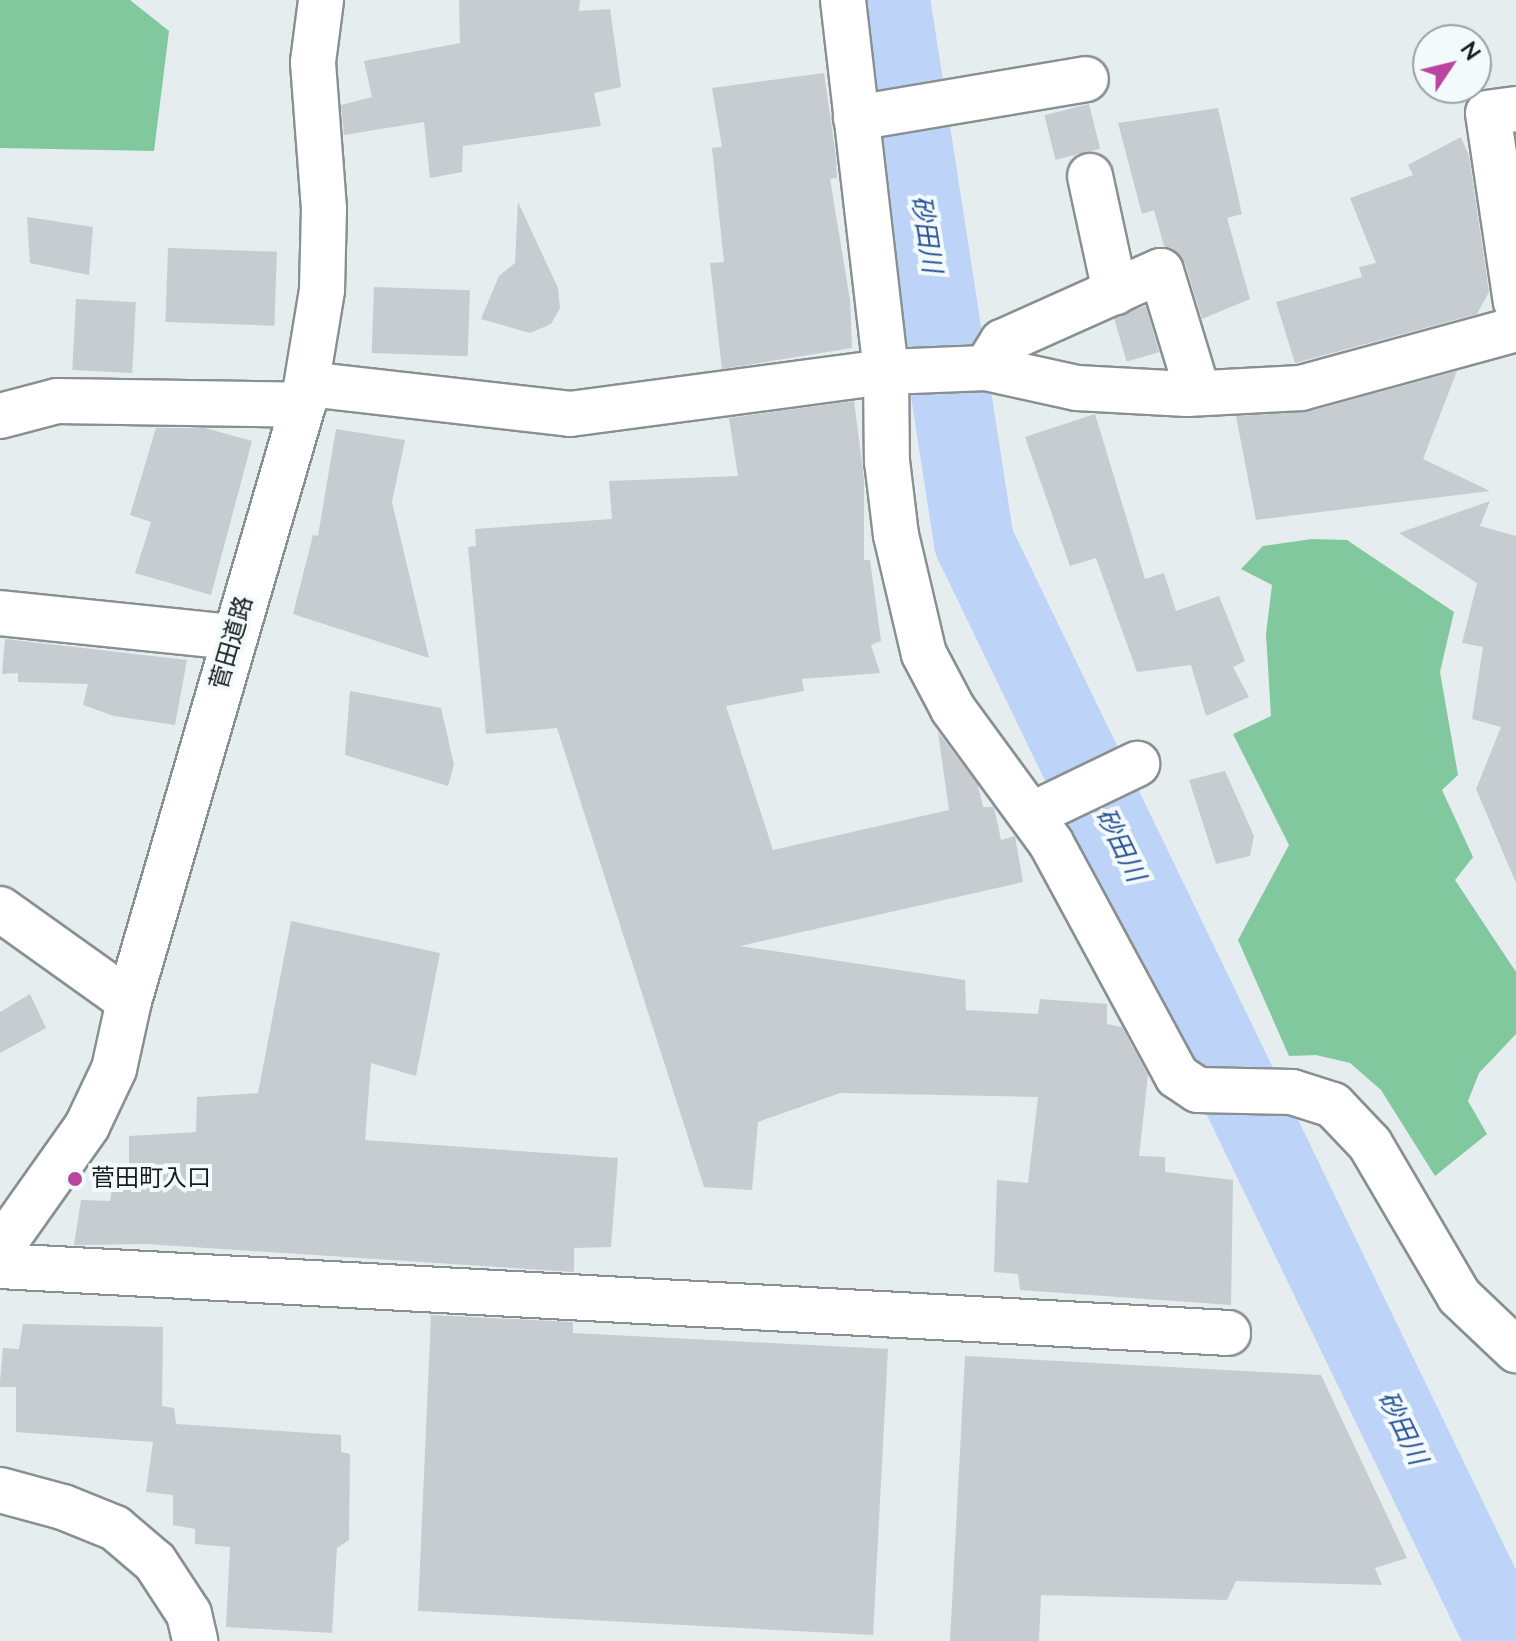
<!DOCTYPE html>
<html>
<head>
<meta charset="utf-8">
<style>
  body { margin:0 }
  #map { position:relative; width:1516px; height:1641px; overflow:hidden; background:#e5edee; font-family:"Nunito Sans","Noto Sans JP",sans-serif }
  div>[style] { position:absolute }
  .forest>* { inset:0; background:#82c89f }
  .river>* { height:80px; margin:-40px; padding:0 40px; transform-origin:40px; border-radius:40px; background:#bdd3f7 }
  .building>* { inset:0; background:#c6ccd0; transform-origin:0 0 }
  .roads { filter:drop-shadow(2px 0 #899091) drop-shadow(-2px 0 #899091) drop-shadow(0 2px #899091) drop-shadow(0 -2px #899091) }
  .minor>* { height:44px; margin:-22px; padding:0 22px; transform-origin:22px; border-radius:22px; background:#fff }
  .dots>* { width:22px; height:22px; translate:-50% -50%; box-sizing:border-box; border:4px solid #f3fafb; border-radius:50% }
  span { translate:-50% -50%; white-space:nowrap; text-align:center; line-height:1.15; -webkit-text-stroke:8px #f3fafb; paint-order:stroke }
  .street-label { font-size:24px; color:#191c1c }
  .poi-label { font-size:24px; color:#191c1c }
  .left { translate:0 -50%; text-align:left }
  .water-label { font-size:26px; color:#2b5298; font-style:italic }
  .north { position:absolute; left:1412px; top:24px; width:80px; height:80px; box-sizing:border-box; background:#f3fafb; border:2px solid #9ca1a2; border-radius:50%; rotate:55deg; font-size:22px; font-weight:700; line-height:32px; text-align:center; color:#191c1c }
  .north::after { content:''; display:block; margin:auto; width:28px; height:36px; background:#ba459e; clip-path:polygon(50% 0,100% 100%,50% 72%,0 100%) }
</style>
</head>
<body>
<div id="map">
  <div class="forest">
    <div style="clip-path:polygon(0 0,130px 0,169px 31px,154px 151px,0 148px)"></div>
    <div style="clip-path:polygon(1312px 539px,1347px 540px,1454px 612px,1440px 672px,1458px 775px,1442px 790px,1473px 857px,1455px 880px,1516px 972px,1516px 1034px,1479px 1073px,1468px 1101px,1487px 1134px,1435px 1176px,1381px 1090px,1350px 1063px,1316px 1055px,1289px 1056px,1238px 940px,1289px 845px,1233px 734px,1271px 716px,1266px 634px,1272px 585px,1241px 569px,1263px 546px)"></div>
  </div>
  <div class="river">
    <div style="left:890px;top:0;width:548px;rotate:81.19deg"></div>
    <div style="left:974px;top:542px;width:1221px;rotate:64.17deg"></div>
  </div>
  <div class="building">
    <div style="clip-path:polygon(459px 0,580px 0,579px 11px,610px 9px,621px 87px,594px 93px,601px 126px,463px 146px,462px 172px,430px 178px,424px 122px,344px 135px,341px 105px,372px 97px,364px 61px,460px 43px)"></div>
    <div style="clip-path:polygon(824px 73px,836px 157px,837px 178px,830px 179px,850px 300px,852px 348px,722px 369px,710px 263px,724px 262px,712px 148px,722px 147px,712px 88px)"></div>
    <div style="left:1089px;top:104px;width:46px;height:46px;rotate:76deg"></div>
    <div style="clip-path:polygon(1218px 108px,1242px 214px,1227px 218px,1250px 299px,1202px 319px,1185px 263px,1164px 246px,1154px 210px,1142px 214px,1118px 123px)"></div>
    <div style="clip-path:polygon(1461px 137px,1469px 156px,1489px 292px,1477px 314px,1295px 363px,1276px 302px,1362px 277px,1359px 267px,1376px 263px,1350px 198px,1413px 175px,1408px 165px)"></div>
    <div style="clip-path:polygon(518px 202px,558px 288px,560px 308px,551px 324px,530px 333px,481px 319px,499px 276px,515px 263px)"></div>
    <div style="clip-path:polygon(27px 217px,93px 227px,89px 275px,30px 263px)"></div>
    <div style="left:168px;top:248px;width:109px;height:74px;rotate:2deg"></div>
    <div style="left:374px;top:287px;width:96px;height:66px;rotate:2deg"></div>
    <div style="left:76px;top:299px;width:60px;height:71px;rotate:3deg"></div>
    <div style="left:1146px;top:306px;width:48px;height:34px;rotate:74deg"></div>
    <div style="clip-path:polygon(1457px 371px,1423px 459px,1490px 491px,1256px 520px,1236px 416px,1307px 412px)"></div>
    <div style="clip-path:polygon(854px 401px,864px 479px,864px 560px,870px 560px,881px 641px,871px 645px,880px 673px,802px 679px,804px 691px,726px 706px,773px 850px,949px 810px,938px 732px,978px 785px,983px 807px,994px 807px,1001px 840px,1015px 836px,1023px 882px,740px 946px,965px 980px,966px 1010px,1038px 1014px,1040px 999px,1107px 1004px,1107px 1024px,1122px 1027px,1148px 1075px,1139px 1156px,1165px 1157px,1165px 1172px,1233px 1180px,1231px 1305px,1020px 1290px,1018px 1274px,994px 1272px,997px 1180px,1028px 1183px,1038px 1097px,840px 1093px,758px 1122px,752px 1190px,704px 1187px,557px 728px,486px 734px,468px 547px,476px 546px,475px 529px,612px 519px,609px 481px,738px 476px,729px 418px)"></div>
    <div style="clip-path:polygon(1095px 414px,1145px 579px,1164px 573px,1176px 611px,1219px 596px,1245px 661px,1233px 667px,1249px 697px,1206px 716px,1191px 665px,1137px 672px,1096px 558px,1070px 566px,1025px 437px)"></div>
    <div style="clip-path:polygon(156px 428px,205px 428px,252px 441px,211px 595px,135px 573px,151px 522px,130px 515px)"></div>
    <div style="clip-path:polygon(336px 429px,405px 440px,392px 502px,429px 658px,293px 614px,313px 535px,318px 536px)"></div>
    <div style="clip-path:polygon(1490px 501px,1480px 526px,1516px 536px,1516px 883px,1476px 789px,1501px 727px,1472px 719px,1483px 647px,1462px 643px,1477px 583px,1399px 533px)"></div>
    <div style="clip-path:polygon(5px 639px,187px 660px,175px 725px,114px 716px,83px 705px,88px 684px,18px 682px,18px 673px,2px 674px)"></div>
    <div style="clip-path:polygon(350px 691px,441px 708px,454px 765px,448px 786px,345px 755px)"></div>
    <div style="clip-path:polygon(1225px 771px,1254px 836px,1250px 856px,1216px 864px,1189px 780px)"></div>
    <div style="clip-path:polygon(291px 921px,440px 953px,416px 1076px,371px 1063px,365px 1140px,618px 1158px,611px 1247px,574px 1248px,574px 1272px,146px 1244px,74px 1245px,81px 1200px,110px 1201px,115px 1171px,129px 1171px,129px 1136px,196px 1132px,197px 1097px,258px 1093px)"></div>
    <div style="clip-path:polygon(30px 994px,46px 1028px,0 1053px,0 1012px)"></div>
    <div style="clip-path:polygon(431px 1315px,573px 1322px,573px 1333px,888px 1349px,873px 1635px,418px 1611px)"></div>
    <div style="clip-path:polygon(23px 1324px,163px 1327px,162px 1406px,174px 1408px,176px 1424px,341px 1435px,341px 1452px,350px 1454px,349px 1540px,337px 1548px,332px 1633px,226px 1627px,230px 1547px,195px 1544px,195px 1529px,173px 1525px,173px 1495px,146px 1492px,153px 1442px,16px 1432px,16px 1387px,0 1387px,0 1382px,3px 1348px,19px 1349px)"></div>
    <div style="clip-path:polygon(965px 1356px,1321px 1375px,1407px 1558px,1375px 1568px,1382px 1585px,1236px 1581px,1227px 1600px,1041px 1595px,1039px 1641px,950px 1641px)"></div>
  </div>
  <div class="roads">
    <div class="minor">
      <div style="left:843px;top:0;width:374px;rotate:83.4deg"></div>
      <div style="left:886px;top:372px;width:89px;rotate:89.4deg"></div>
      <div style="left:887px;top:461px;width:75px;rotate:83.1deg"></div>
      <div style="left:896px;top:535px;width:122px;rotate:76.8deg"></div>
      <div style="left:924px;top:654px;width:62px;rotate:62.2deg"></div>
      <div style="left:953px;top:709px;width:166px;rotate:53.8deg"></div>
      <div style="left:1051px;top:843px;width:265px;rotate:61.6deg"></div>
      <div style="left:1177px;top:1076px;width:25px;rotate:34deg"></div>
      <div style="left:1198px;top:1090px;width:94px;rotate:1.2deg"></div>
      <div style="left:1292px;top:1092px;width:43px;rotate:17.6deg"></div>
      <div style="left:1333px;top:1105px;width:54px;rotate:46.5deg"></div>
      <div style="left:1370px;top:1144px;width:176px;rotate:59.6deg"></div>
      <div style="left:1459px;top:1296px;width:79px;rotate:43.5deg"></div>
      <div style="left:1516px;top:109px;width:28px;rotate:172deg"></div>
      <div style="left:1488px;top:113px;width:191px;rotate:81.6deg"></div>
      <div style="left:856px;top:118px;width:233px;rotate:-9.6deg"></div>
      <div style="left:1090px;top:176px;width:119px;rotate:77.8deg"></div>
      <div style="left:986px;top:368px;width:31px;rotate:-58deg"></div>
      <div style="left:1002px;top:342px;width:174px;rotate:-24.1deg"></div>
      <div style="left:1161px;top:271px;width:127px;rotate:73.1deg"></div>
      <div style="left:308px;top:384px;width:264px;rotate:6.5deg"></div>
      <div style="left:570px;top:414px;width:319px;rotate:-7.6deg"></div>
      <div style="left:886px;top:372px;width:100px;rotate:-2.3deg"></div>
      <div style="left:986px;top:368px;width:93px;rotate:12.4deg"></div>
      <div style="left:1077px;top:388px;width:110px;rotate:3.1deg"></div>
      <div style="left:1187px;top:394px;width:114px;rotate:-3deg"></div>
      <div style="left:1301px;top:388px;width:223px;rotate:-15.3deg"></div>
      <div style="left:0;top:416px;width:59px;rotate:-14.7deg"></div>
      <div style="left:57px;top:401px;width:246px;rotate:0.9deg"></div>
      <div style="left:0;top:613px;width:234px;rotate:5.9deg"></div>
      <div style="left:1031px;top:815px;width:118px;rotate:-25.7deg"></div>
      <div style="left:0;top:909px;width:158px;rotate:35.5deg"></div>
      <div style="left:0;top:1249px;width:151px;rotate:-54.7deg"></div>
      <div style="left:87px;top:1126px;width:63px;rotate:-64.7deg"></div>
      <div style="left:114px;top:1069px;width:70px;rotate:-77.6deg"></div>
      <div style="left:129px;top:1001px;width:621px;rotate:-73.73deg"></div>
      <div style="left:303px;top:405px;width:117px;rotate:-80.6deg"></div>
      <div style="left:322px;top:290px;width:81px;rotate:-88.6deg"></div>
      <div style="left:324px;top:209px;width:147px;rotate:-94.3deg"></div>
      <div style="left:313px;top:62px;width:63px;rotate:-82.6deg"></div>
      <div style="left:0;top:1266px;width:1230px;rotate:3.12deg"></div>
      <div style="left:0;top:1490px;width:65px;rotate:15.1deg"></div>
      <div style="left:63px;top:1507px;width:56px;rotate:22deg"></div>
      <div style="left:115px;top:1528px;width:52px;rotate:40.4deg"></div>
      <div style="left:155px;top:1562px;width:62px;rotate:56.8deg"></div>
      <div style="left:189px;top:1614px;width:28px;rotate:77deg"></div>
    </div>
  </div>
  <div class="dots">
    <div style="left:75px;top:1179px;background:#ba459e"></div>
  </div>
  <div class="street-label">
    <span style="left:232px;top:643px;rotate:-74deg">菅田道路</span>
  </div>
  <div class="poi-label">
    <span class="left" style="left:91px;top:1179px">菅田町入口</span>
  </div>
  <div class="water-label">
    <span style="left:926px;top:234px;rotate:81deg">砂田川</span>
    <span style="left:1120px;top:845px;rotate:64deg">砂田川</span>
    <span style="left:1402px;top:1428px;rotate:64deg">砂田川</span>
  </div>
  <div class="north">N</div>
</div>
</body>
</html>
